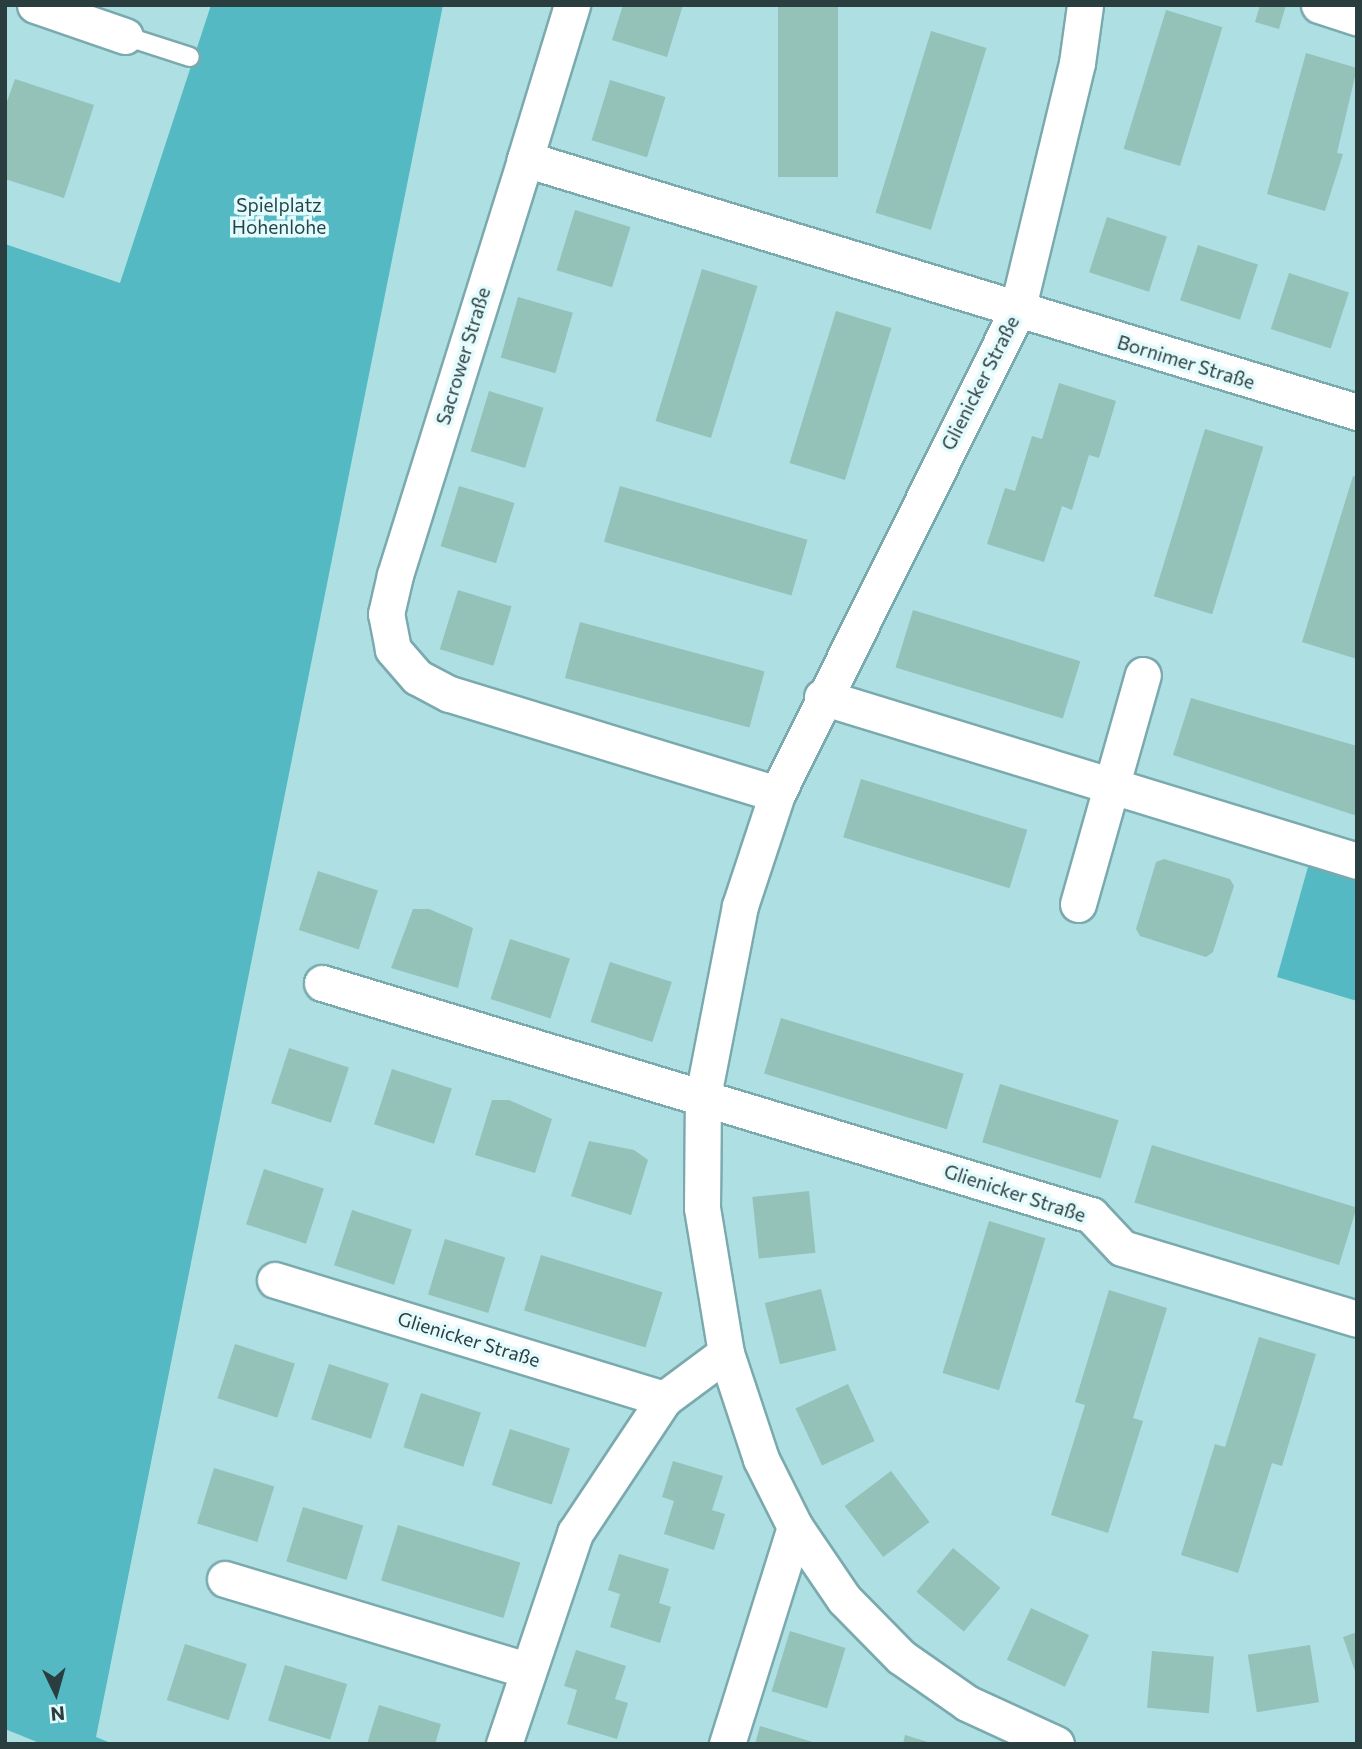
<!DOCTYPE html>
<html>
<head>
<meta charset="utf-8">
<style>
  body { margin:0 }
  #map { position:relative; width:1362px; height:1749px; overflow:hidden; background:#aedfe3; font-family:Commissioner,sans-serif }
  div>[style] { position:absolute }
  .green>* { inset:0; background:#54b9c2 }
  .building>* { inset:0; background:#94c2b9; transform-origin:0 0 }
  .roads { filter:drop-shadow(2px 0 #7baaae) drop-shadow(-2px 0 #7baaae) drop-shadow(0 2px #7baaae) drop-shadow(0 -2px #7baaae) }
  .lane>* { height:18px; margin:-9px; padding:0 9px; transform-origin:9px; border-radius:9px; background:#fff }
  .street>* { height:35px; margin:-17.5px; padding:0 17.5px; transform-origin:17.5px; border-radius:17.5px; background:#fff }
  span { translate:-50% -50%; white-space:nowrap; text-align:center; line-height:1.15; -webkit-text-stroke:7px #e3fbfd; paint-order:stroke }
  .park-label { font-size:19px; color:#244548 }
  .street-label { font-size:19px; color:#2a3d3f }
  .frame { position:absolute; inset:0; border:7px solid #2a3d3f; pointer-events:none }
  .north { position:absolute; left:21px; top:1658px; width:70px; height:70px; -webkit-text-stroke:5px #e3fbfd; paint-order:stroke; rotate:175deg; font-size:19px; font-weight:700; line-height:28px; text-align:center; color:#2a3d3f }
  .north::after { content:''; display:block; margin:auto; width:24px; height:32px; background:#2a3d3f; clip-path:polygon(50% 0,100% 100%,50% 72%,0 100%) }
</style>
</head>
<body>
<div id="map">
  <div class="green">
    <div style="clip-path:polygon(211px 5px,443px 5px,96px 1737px,113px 1744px,42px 1744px,5px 1729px,5px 244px,120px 283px)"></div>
    <div style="clip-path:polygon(1313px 849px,1357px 861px,1357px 1001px,1277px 977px)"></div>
  </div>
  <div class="building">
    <div style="clip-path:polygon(623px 5px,683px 5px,667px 57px,612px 40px)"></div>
    <div style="left:778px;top:5px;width:60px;height:172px"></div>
    <div style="clip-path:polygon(1260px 5px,1286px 5px,1279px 29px,1255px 22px)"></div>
    <div style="left:1166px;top:10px;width:59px;height:145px;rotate:17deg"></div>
    <div style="left:931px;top:31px;width:58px;height:190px;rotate:17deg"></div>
    <div style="clip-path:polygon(1306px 53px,1357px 68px,1337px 153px,1343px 154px,1325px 211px,1267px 194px)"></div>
    <div style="clip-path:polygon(15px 79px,94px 105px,64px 198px,5px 179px,5px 107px)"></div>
    <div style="left:610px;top:80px;width:58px;height:63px;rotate:17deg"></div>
    <div style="left:575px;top:210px;width:58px;height:63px;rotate:17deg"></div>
    <div style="left:1107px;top:217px;width:63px;height:58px;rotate:18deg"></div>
    <div style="left:1198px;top:245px;width:63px;height:58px;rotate:18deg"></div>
    <div style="left:702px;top:269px;width:58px;height:159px;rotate:17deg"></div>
    <div style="left:1289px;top:273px;width:63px;height:59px;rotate:18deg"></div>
    <div style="left:518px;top:297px;width:57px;height:63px;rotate:16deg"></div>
    <div style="left:836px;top:311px;width:58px;height:159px;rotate:17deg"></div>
    <div style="clip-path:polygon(1059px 383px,1116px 401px,1099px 458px,1089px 455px,1072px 510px,1062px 506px,1044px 562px,987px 544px,1005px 488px,1015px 491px,1032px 436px,1042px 439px)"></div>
    <div style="left:489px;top:391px;width:57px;height:63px;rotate:17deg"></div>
    <div style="left:1205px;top:429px;width:61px;height:175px;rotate:17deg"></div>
    <div style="clip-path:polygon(1353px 476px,1357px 477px,1357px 659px,1302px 642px)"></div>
    <div style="left:459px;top:486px;width:58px;height:63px;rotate:17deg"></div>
    <div style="left:620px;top:486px;width:195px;height:58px;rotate:16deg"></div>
    <div style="left:458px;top:590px;width:56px;height:62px;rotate:17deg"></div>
    <div style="left:913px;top:610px;width:175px;height:60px;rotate:17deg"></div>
    <div style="left:580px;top:622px;width:191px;height:58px;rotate:15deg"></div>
    <div style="clip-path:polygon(1191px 698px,1357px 746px,1357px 816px,1173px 755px)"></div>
    <div style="left:861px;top:779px;width:174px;height:61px;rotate:17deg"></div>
    <div style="clip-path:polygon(1164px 859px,1230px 879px,1234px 886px,1213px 952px,1206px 957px,1140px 936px,1136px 929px,1156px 862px)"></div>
    <div style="left:318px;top:871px;width:63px;height:62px;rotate:18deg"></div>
    <div style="clip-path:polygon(413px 909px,429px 909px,473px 928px,458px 988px,391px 968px)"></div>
    <div style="left:510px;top:939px;width:63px;height:63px;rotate:18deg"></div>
    <div style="left:610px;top:962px;width:65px;height:63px;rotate:18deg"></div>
    <div style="left:781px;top:1018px;width:191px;height:58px;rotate:17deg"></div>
    <div style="left:289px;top:1048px;width:63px;height:58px;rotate:18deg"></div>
    <div style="left:392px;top:1069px;width:63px;height:58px;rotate:18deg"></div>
    <div style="left:1000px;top:1084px;width:124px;height:61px;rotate:17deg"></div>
    <div style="clip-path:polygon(492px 1100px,509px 1100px,552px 1119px,535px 1173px,475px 1155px)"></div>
    <div style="clip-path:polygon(589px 1141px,634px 1150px,648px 1160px,631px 1215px,571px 1196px)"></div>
    <div style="left:1152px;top:1145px;width:214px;height:60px;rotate:17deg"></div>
    <div style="left:264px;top:1169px;width:63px;height:58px;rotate:18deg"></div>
    <div style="left:809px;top:1191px;width:62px;height:57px;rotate:84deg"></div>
    <div style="left:352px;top:1210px;width:63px;height:58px;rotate:18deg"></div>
    <div style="left:989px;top:1221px;width:59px;height:159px;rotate:17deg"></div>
    <div style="left:445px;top:1239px;width:63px;height:58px;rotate:17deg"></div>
    <div style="left:541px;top:1255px;width:127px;height:58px;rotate:17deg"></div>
    <div style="left:821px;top:1289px;width:63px;height:58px;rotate:76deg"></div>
    <div style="clip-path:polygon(1109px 1290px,1167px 1308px,1133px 1418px,1143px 1421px,1108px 1533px,1051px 1515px,1085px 1405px,1075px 1402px)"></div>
    <div style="clip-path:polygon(1259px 1337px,1316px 1354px,1282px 1466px,1272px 1463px,1238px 1573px,1181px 1555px,1215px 1444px,1225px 1447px)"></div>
    <div style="left:235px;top:1344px;width:63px;height:57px;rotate:18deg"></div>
    <div style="left:329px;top:1364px;width:63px;height:58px;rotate:18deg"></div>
    <div style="left:848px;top:1384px;width:63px;height:58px;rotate:65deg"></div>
    <div style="left:421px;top:1393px;width:63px;height:57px;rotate:18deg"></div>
    <div style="left:510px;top:1429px;width:63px;height:59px;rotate:18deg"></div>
    <div style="clip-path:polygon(673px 1461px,723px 1476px,712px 1510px,725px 1514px,714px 1550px,664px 1534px,674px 1501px,662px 1497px)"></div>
    <div style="left:214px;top:1468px;width:63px;height:58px;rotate:17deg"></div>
    <div style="left:891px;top:1471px;width:64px;height:58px;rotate:53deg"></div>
    <div style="left:303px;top:1507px;width:63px;height:57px;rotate:17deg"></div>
    <div style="left:398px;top:1525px;width:128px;height:58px;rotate:17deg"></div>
    <div style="left:953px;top:1548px;width:62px;height:57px;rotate:40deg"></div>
    <div style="clip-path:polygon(619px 1554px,669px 1569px,659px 1603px,671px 1607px,660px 1643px,610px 1627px,620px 1594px,608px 1590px)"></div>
    <div style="left:1031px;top:1608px;width:64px;height:57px;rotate:25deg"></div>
    <div style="left:790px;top:1631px;width:58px;height:63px;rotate:17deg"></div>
    <div style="clip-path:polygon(1357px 1632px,1357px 1674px,1356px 1674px,1343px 1637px)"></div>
    <div style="left:185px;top:1644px;width:65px;height:59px;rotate:18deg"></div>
    <div style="left:1310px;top:1645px;width:58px;height:63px;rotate:81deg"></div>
    <div style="clip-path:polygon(576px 1650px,626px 1666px,615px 1699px,628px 1703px,617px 1739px,567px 1724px,577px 1690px,564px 1686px)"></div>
    <div style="left:1152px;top:1651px;width:62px;height:57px;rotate:5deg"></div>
    <div style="left:285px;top:1665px;width:65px;height:58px;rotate:17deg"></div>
    <div style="clip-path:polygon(379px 1705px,441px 1724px,435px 1744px,367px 1744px)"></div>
    <div style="clip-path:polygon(760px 1726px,816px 1743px,816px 1744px,755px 1744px)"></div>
    <div style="clip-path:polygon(905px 1735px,931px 1743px,931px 1744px,903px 1744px)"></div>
  </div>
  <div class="roads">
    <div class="lane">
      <div style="left:125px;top:36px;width:68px;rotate:17.9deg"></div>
    </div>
    <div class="street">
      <div style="left:35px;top:5px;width:95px;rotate:19deg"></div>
      <div style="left:1319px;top:5px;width:40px;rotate:18deg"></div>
      <div style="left:525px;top:159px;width:161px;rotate:-73deg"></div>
      <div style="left:822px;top:697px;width:560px;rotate:17.04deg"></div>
      <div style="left:777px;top:794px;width:343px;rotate:-163deg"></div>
      <div style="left:449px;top:694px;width:36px;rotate:-152deg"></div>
      <div style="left:417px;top:677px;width:37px;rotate:-131deg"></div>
      <div style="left:393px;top:649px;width:36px;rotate:-101deg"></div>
      <div style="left:386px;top:614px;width:40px;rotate:-77deg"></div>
      <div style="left:395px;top:575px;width:436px;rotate:-72.6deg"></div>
      <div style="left:525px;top:159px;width:870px;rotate:16.91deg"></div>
      <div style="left:1078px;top:904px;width:238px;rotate:-74.2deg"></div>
      <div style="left:322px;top:983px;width:803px;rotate:16.79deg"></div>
      <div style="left:1091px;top:1215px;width:45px;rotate:46.8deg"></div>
      <div style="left:1122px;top:1248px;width:245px;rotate:16.8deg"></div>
      <div style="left:275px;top:1280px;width:407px;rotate:17deg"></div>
      <div style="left:225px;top:1579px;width:314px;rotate:16.8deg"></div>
      <div style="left:504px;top:1744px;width:223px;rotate:-71.4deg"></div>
      <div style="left:575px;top:1533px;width:161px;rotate:-56.4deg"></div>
      <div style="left:664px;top:1399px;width:77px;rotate:-36.6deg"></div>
      <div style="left:727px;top:1744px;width:227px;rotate:-72.6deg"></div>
      <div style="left:1056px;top:1744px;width:98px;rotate:-155.3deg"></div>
      <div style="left:967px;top:1703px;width:80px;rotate:-145.1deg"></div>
      <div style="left:901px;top:1657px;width:81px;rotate:-134.5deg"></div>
      <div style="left:844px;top:1599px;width:87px;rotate:-124.2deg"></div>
      <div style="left:795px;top:1527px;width:76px;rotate:-116.6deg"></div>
      <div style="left:761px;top:1459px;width:112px;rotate:-108.3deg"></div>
      <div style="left:726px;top:1353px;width:147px;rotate:-99.4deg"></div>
      <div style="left:702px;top:1208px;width:112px;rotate:-89.5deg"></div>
      <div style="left:703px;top:1096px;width:194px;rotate:-79deg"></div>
      <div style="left:740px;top:906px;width:118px;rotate:-71.7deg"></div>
      <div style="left:777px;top:794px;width:539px;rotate:-63.58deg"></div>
      <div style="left:1017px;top:311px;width:255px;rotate:-76.4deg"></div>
      <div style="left:1077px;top:63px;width:59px;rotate:-82.1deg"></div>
    </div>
  </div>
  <div class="park-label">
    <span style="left:279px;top:216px">Spielplatz<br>Hohenlohe</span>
  </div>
  <div class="street-label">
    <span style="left:463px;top:356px;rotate:-73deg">Sacrower Straße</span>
    <span style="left:1186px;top:362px;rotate:17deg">Bornimer Straße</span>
    <span style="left:980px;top:383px;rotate:-63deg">Glienicker Straße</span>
    <span style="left:1015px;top:1193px;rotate:18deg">Glienicker Straße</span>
    <span style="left:469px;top:1339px;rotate:17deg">Glienicker Straße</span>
  </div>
  <div class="frame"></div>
  <div class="north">N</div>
</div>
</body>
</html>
